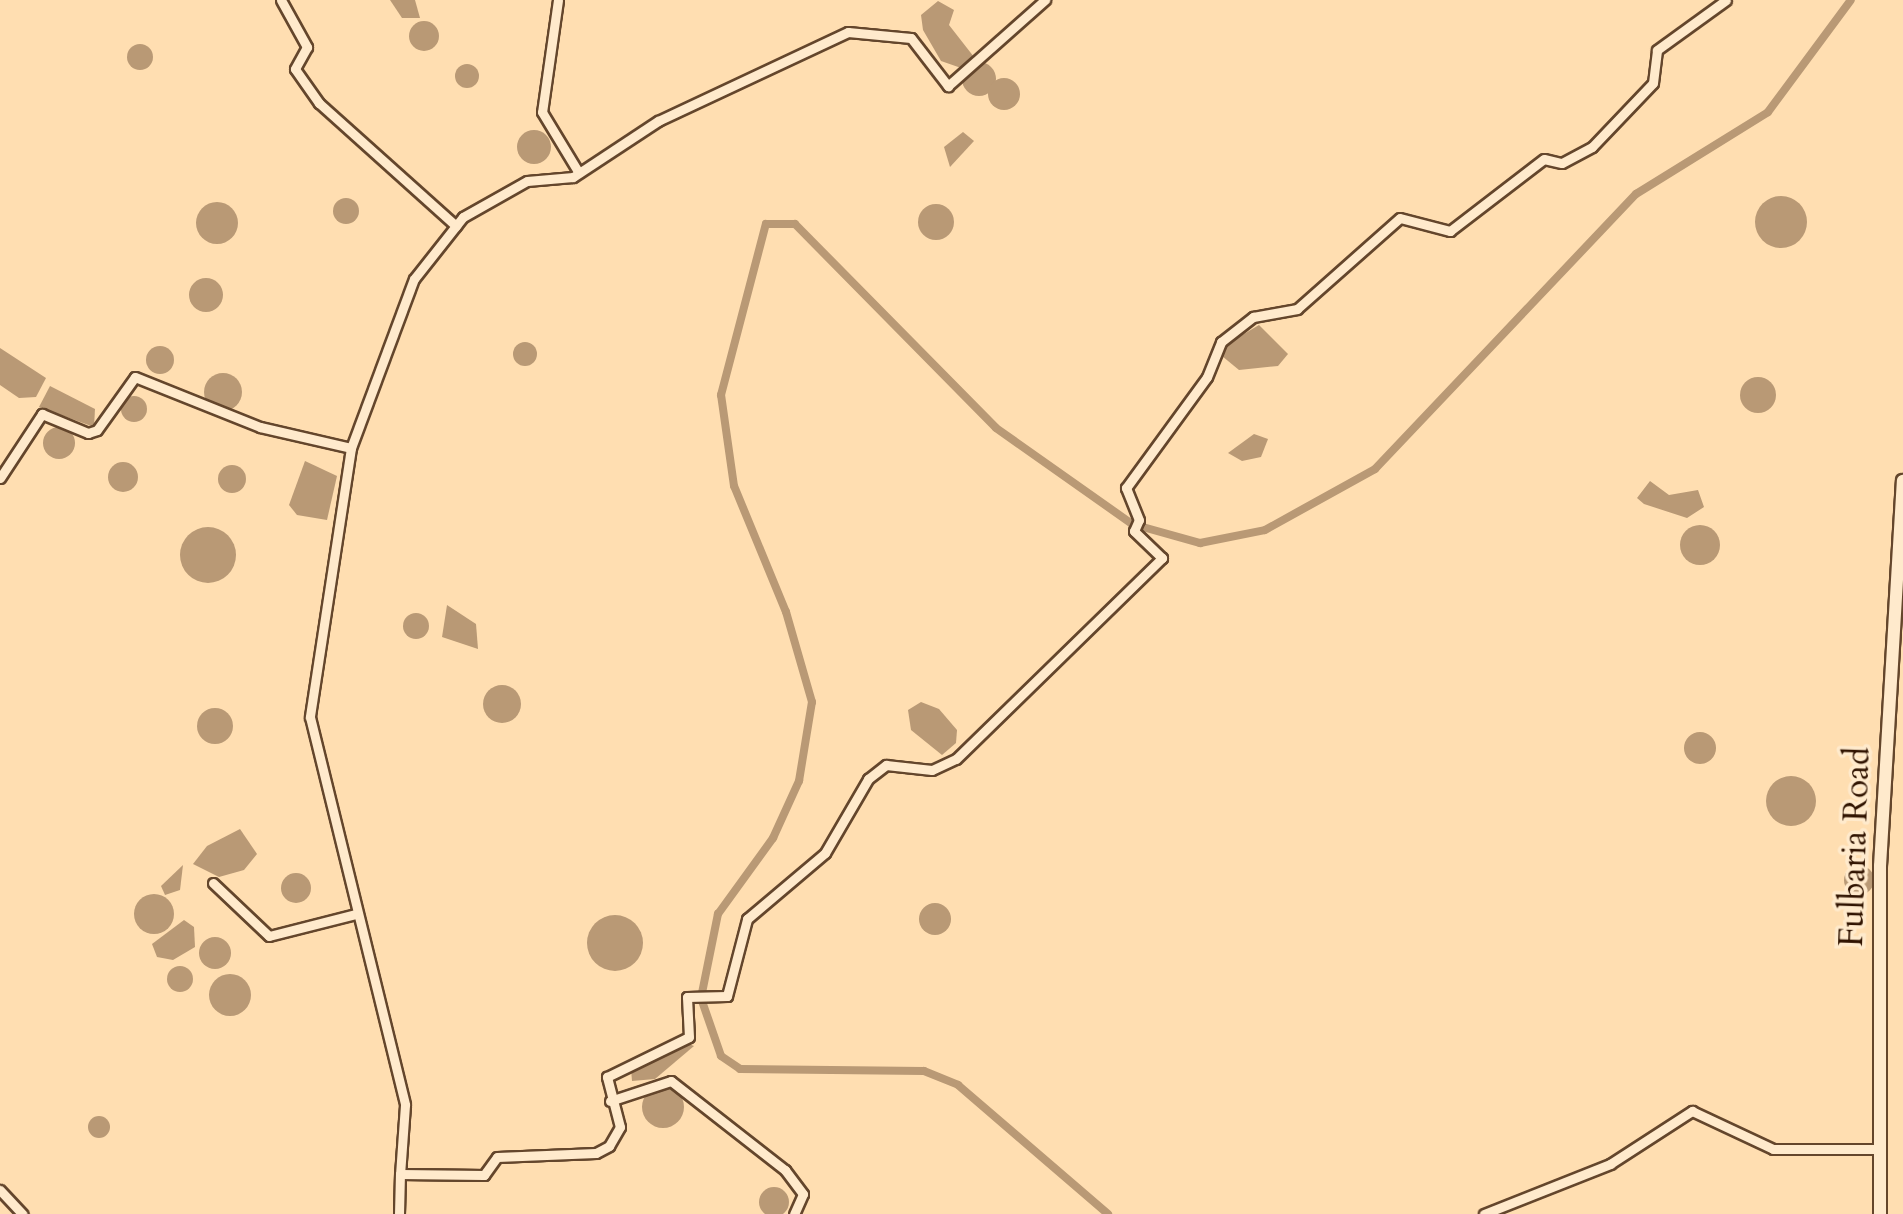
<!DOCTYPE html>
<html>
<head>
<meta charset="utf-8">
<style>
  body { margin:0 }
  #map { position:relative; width:1903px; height:1214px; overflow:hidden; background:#ffdeb1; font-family:Cardo,serif }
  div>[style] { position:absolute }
  .water>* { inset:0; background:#b99975 }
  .round { border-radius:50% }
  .canal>* { height:8px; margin:-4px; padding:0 4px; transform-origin:4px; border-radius:4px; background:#b99975 }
  .roads { filter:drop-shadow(2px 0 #64462c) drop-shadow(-2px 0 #64462c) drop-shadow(0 2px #64462c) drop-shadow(0 -2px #64462c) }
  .street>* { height:9px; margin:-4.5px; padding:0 4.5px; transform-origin:4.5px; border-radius:4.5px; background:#ffeacc }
  .secondary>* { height:12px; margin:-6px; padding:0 6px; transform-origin:6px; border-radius:6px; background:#ffeacc }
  span { translate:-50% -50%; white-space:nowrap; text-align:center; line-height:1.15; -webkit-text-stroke:7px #ffeacc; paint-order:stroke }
  .street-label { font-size:34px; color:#301300 }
</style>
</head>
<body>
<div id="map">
  <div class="water">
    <div style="clip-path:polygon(390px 0,415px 0,420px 18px,402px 18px)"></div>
    <div style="clip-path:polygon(938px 1px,954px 10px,949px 25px,974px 57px,964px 69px,941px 61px,923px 30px,921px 15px)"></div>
    <div class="round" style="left:409px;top:21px;width:30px;height:30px"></div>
    <div class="round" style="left:127px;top:44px;width:26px;height:26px"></div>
    <div class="round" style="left:962px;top:62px;width:34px;height:34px"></div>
    <div class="round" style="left:455px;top:64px;width:24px;height:24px"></div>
    <div class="round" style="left:988px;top:78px;width:32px;height:32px"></div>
    <div class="round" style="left:517px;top:130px;width:34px;height:34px"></div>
    <div style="clip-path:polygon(963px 132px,974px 141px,950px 167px,944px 147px)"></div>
    <div class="round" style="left:1755px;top:196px;width:52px;height:52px"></div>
    <div class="round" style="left:333px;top:198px;width:26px;height:26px"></div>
    <div class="round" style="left:196px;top:202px;width:42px;height:42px"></div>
    <div class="round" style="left:918px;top:204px;width:36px;height:36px"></div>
    <div class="round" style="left:189px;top:278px;width:34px;height:34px"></div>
    <div style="clip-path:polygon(1259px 325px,1288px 354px,1278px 366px,1239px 370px,1222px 356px,1222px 347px)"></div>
    <div class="round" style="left:513px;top:342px;width:24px;height:24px"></div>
    <div class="round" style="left:146px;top:346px;width:28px;height:28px"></div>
    <div style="clip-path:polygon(0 348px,46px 378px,36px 397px,19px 398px,0 385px)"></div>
    <div class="round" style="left:204px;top:373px;width:38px;height:38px"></div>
    <div class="round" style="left:1740px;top:377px;width:36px;height:36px"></div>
    <div style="clip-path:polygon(50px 386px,95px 409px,94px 427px,39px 407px)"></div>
    <div class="round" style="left:121px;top:396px;width:26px;height:26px"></div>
    <div class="round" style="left:43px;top:427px;width:32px;height:32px"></div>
    <div style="clip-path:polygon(1254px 434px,1268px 439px,1261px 457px,1242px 461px,1228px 453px)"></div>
    <div style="clip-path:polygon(305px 461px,337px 476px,327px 520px,297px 515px,289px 505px)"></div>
    <div class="round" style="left:108px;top:462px;width:30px;height:30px"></div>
    <div class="round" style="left:218px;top:465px;width:28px;height:28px"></div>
    <div style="clip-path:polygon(1650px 481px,1669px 495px,1698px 490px,1704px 507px,1687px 518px,1644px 504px,1637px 498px)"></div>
    <div class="round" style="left:1680px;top:525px;width:40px;height:40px"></div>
    <div class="round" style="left:180px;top:527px;width:56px;height:56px"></div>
    <div style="clip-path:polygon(447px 605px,476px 624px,478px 649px,442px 637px)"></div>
    <div class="round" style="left:403px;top:613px;width:26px;height:26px"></div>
    <div class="round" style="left:483px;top:685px;width:38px;height:38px"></div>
    <div style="clip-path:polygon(921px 702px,939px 709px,957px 730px,956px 743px,942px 755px,911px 730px,908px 710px)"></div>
    <div class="round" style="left:197px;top:708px;width:36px;height:36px"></div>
    <div class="round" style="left:1684px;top:732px;width:32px;height:32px"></div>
    <div class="round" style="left:1766px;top:776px;width:50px;height:50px"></div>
    <div style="clip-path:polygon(240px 829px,257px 854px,244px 870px,219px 877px,193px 864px,207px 846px)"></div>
    <div style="clip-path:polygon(183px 865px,180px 890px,165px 895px,161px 886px)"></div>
    <div class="round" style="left:1844px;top:865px;width:30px;height:30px"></div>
    <div class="round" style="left:281px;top:873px;width:30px;height:30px"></div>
    <div class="round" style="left:134px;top:894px;width:40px;height:40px"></div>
    <div class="round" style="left:919px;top:903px;width:32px;height:32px"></div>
    <div class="round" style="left:587px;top:915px;width:56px;height:56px"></div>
    <div style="clip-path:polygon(184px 920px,194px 927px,195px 947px,173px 960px,157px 957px,152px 944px)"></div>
    <div class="round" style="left:199px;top:937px;width:32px;height:32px"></div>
    <div class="round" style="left:167px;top:966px;width:26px;height:26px"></div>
    <div class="round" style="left:209px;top:974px;width:42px;height:42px"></div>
    <div style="clip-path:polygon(684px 1042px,694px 1046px,655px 1079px,632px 1081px,631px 1069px)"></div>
    <div class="round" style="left:642px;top:1086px;width:42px;height:42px"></div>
    <div class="round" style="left:88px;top:1116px;width:22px;height:22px"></div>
    <div class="round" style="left:759px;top:1187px;width:30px;height:30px"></div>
  </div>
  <div class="canal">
    <div style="left:702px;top:993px;width:81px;rotate:-78.6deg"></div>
    <div style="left:718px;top:914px;width:94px;rotate:-54.1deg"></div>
    <div style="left:773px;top:838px;width:63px;rotate:-65.5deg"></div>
    <div style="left:799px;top:781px;width:80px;rotate:-80.7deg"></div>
    <div style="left:812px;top:702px;width:94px;rotate:-106.1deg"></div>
    <div style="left:786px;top:612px;width:136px;rotate:-112.4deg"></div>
    <div style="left:734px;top:486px;width:92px;rotate:-98.1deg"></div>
    <div style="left:721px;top:395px;width:177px;rotate:-75.3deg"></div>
    <div style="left:766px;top:224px;width:29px"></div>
    <div style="left:795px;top:224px;width:286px;rotate:45.4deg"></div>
    <div style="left:996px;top:428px;width:166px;rotate:35.2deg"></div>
    <div style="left:1132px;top:524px;width:71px;rotate:15.6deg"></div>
    <div style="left:1200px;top:543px;width:66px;rotate:-11.3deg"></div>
    <div style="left:1265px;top:530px;width:126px;rotate:-29deg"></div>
    <div style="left:1375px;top:469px;width:379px;rotate:-46.5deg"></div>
    <div style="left:1636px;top:194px;width:155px;rotate:-31.8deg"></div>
    <div style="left:1768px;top:112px;width:139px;rotate:-53.5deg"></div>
    <div style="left:702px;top:1001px;width:58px;rotate:70.9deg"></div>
    <div style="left:721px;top:1056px;width:23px;rotate:34deg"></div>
    <div style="left:740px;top:1069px;width:184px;rotate:0.6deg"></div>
    <div style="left:924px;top:1071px;width:37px;rotate:22deg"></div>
    <div style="left:958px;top:1085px;width:198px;rotate:40.7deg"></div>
  </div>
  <div class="roads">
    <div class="street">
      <div style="left:281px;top:0;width:54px;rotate:61deg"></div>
      <div style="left:307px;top:47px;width:25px;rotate:119deg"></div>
      <div style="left:295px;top:69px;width:42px;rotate:54.8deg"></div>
      <div style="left:319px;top:103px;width:184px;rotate:41.9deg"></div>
      <div style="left:558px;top:0;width:113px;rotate:98.1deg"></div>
      <div style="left:542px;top:112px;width:71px;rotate:58.8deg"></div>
      <div style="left:351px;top:448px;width:272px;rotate:98.7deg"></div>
      <div style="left:310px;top:717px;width:399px;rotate:76.2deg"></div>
      <div style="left:405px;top:1105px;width:69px;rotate:94.1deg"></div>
      <div style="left:0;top:478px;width:77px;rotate:-56.7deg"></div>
      <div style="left:42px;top:414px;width:50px;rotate:22.4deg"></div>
      <div style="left:88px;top:433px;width:9px;rotate:-18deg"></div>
      <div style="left:97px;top:430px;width:65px;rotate:-54.4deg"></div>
      <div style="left:135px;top:377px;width:135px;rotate:21.8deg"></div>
      <div style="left:260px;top:427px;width:93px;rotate:13deg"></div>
      <div style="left:351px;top:448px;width:180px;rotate:-69.6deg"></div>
      <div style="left:414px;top:279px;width:79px;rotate:-51.7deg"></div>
      <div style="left:463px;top:217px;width:73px;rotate:-29.4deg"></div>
      <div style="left:527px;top:181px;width:46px;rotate:-5deg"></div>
      <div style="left:573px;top:177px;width:102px;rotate:-33.4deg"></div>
      <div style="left:658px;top:121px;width:210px;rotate:-25.1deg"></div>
      <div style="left:848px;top:32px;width:63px;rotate:5.4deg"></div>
      <div style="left:911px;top:38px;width:61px;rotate:52.4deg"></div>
      <div style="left:948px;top:86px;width:130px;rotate:-41.6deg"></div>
      <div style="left:213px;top:883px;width:77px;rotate:43.4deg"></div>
      <div style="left:269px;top:936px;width:89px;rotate:-14.3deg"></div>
      <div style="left:610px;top:1101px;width:64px;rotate:-18.2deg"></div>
      <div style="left:671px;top:1081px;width:145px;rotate:38deg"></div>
      <div style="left:785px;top:1170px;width:30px;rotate:53deg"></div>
      <div style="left:803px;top:1194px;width:22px;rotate:114deg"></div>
      <div style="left:0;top:1190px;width:33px;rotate:47deg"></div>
      <div style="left:399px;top:1214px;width:40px;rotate:-88.6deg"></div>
      <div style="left:400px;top:1174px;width:84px;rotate:0.7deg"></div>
      <div style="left:484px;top:1175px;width:22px;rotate:-54deg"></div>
      <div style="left:497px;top:1157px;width:99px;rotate:-2.3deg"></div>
      <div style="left:596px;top:1153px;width:15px;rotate:-28deg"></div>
      <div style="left:609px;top:1146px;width:22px;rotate:-60deg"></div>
      <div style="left:620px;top:1127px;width:52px;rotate:-104.6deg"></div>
      <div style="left:607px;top:1077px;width:91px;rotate:-26deg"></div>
      <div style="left:689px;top:1037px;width:40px;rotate:-92.9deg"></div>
      <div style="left:687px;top:997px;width:40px;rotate:-1.4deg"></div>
      <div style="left:727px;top:996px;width:80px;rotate:-75.4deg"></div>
      <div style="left:747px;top:919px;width:102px;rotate:-40.2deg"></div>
      <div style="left:825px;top:853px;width:86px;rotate:-59.8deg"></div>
      <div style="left:868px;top:779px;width:23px;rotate:-38deg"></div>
      <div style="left:886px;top:765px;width:46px;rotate:6.2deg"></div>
      <div style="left:932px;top:770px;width:26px;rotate:-25deg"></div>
      <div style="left:956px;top:759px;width:288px;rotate:-44.3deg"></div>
      <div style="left:1162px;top:558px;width:39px;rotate:-136deg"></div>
      <div style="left:1134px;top:531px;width:12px;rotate:-66deg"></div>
      <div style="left:1139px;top:520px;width:35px;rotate:-112deg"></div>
      <div style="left:1126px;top:488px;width:137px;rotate:-53.9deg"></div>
      <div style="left:1207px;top:377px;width:38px;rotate:-68deg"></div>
      <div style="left:1221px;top:342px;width:41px;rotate:-38deg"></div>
      <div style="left:1253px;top:317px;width:45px;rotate:-10.3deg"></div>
      <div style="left:1297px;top:309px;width:137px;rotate:-41.5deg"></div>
      <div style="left:1400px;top:218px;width:52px;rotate:14.6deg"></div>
      <div style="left:1450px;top:231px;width:118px;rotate:-37.5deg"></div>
      <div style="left:1544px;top:159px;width:18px;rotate:13deg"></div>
      <div style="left:1562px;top:163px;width:34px;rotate:-28deg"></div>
      <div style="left:1592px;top:147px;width:88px;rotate:-46.4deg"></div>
      <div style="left:1653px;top:83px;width:33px;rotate:-83deg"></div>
      <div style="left:1657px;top:50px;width:85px;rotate:-35.9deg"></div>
      <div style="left:1484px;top:1214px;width:136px;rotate:-21.6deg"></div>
      <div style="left:1610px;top:1164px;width:98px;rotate:-32.9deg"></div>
      <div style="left:1692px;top:1111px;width:89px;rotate:25.1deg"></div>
      <div style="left:1773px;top:1149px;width:106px"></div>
    </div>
    <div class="secondary">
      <div style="left:1880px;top:1214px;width:348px;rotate:-90deg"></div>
      <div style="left:1880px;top:866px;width:386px;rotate:-86.6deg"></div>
    </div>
  </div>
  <div class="street-label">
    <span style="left:1855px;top:847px;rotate:-88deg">Fulbaria Road</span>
  </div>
</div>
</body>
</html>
